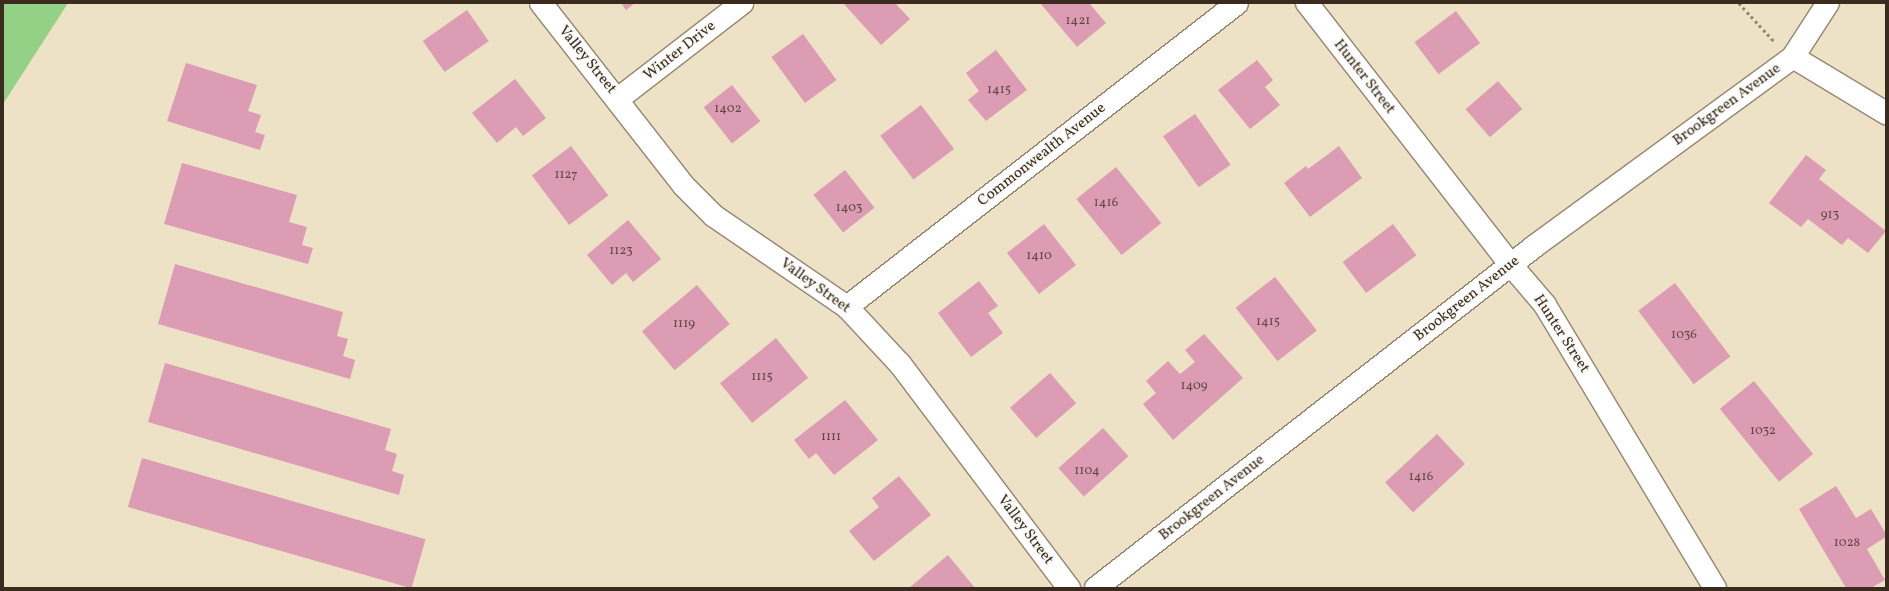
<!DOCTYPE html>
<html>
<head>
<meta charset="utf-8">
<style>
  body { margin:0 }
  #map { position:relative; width:1889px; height:591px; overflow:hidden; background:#ede2c5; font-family:Vollkorn,serif }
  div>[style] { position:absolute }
  .green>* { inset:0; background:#93d187 }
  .building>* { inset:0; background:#dc9db4; transform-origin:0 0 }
  .path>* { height:2.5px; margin-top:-1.25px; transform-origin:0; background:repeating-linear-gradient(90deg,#948672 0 3px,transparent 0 6px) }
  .roads { filter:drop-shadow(1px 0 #948672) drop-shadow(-1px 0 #948672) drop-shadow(0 1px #948672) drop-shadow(0 -1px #948672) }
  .minor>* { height:22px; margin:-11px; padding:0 11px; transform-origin:11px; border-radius:11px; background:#fff }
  span { translate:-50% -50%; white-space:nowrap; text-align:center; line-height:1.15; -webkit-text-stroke:3px #f6f6f2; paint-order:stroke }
  .number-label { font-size:13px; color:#634744 }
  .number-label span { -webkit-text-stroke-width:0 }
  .street-label { font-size:15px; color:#3b2a1e }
  .frame { position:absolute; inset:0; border:4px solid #3b2a1e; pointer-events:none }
</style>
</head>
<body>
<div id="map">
  <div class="green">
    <div style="clip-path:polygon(3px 3px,68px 3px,3px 104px)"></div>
  </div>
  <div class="building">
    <div style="clip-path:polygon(621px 3px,635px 3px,626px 10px)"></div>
    <div style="clip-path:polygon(843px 3px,895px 3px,910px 19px,881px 45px)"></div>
    <div style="clip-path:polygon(1043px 3px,1089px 3px,1106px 23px,1077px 47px,1041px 4px)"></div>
    <div style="left:467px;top:10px;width:38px;height:54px;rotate:55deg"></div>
    <div style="left:1456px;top:11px;width:40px;height:52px;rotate:53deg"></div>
    <div style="left:803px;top:34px;width:57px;height:39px;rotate:54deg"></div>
    <div style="clip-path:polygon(996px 50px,1027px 90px,986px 121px,968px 100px,979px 91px,966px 73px)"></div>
    <div style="clip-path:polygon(1257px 60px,1273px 80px,1265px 87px,1280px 105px,1250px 129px,1218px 90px)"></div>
    <div style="clip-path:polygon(186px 63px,257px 85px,248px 111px,261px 115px,255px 132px,265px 135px,260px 150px,167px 121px)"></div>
    <div style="clip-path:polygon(515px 79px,546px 118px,523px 136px,516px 127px,497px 143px,472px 113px)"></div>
    <div style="left:1498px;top:81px;width:37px;height:43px;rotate:49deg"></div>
    <div style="left:732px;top:85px;width:46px;height:36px;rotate:52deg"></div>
    <div style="left:921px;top:105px;width:55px;height:51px;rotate:53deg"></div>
    <div style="left:1195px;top:114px;width:62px;height:39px;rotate:55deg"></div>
    <div style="left:571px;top:146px;width:62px;height:49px;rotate:53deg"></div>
    <div style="clip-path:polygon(1339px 146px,1362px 178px,1310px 217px,1284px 183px,1306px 166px,1308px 169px)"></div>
    <div style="clip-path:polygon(1806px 155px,1826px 170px,1819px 179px,1886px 231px,1868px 253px,1848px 238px,1842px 245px,1808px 219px,1801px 227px,1769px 203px)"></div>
    <div style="clip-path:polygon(182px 163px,297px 195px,289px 222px,307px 227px,302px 245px,313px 248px,308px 264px,164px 224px)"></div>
    <div style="left:1116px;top:167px;width:72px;height:51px;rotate:51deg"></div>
    <div style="left:845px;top:170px;width:48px;height:40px;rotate:52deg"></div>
    <div style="clip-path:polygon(628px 220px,661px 259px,633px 282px,626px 273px,612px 285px,587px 255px)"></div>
    <div style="left:1044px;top:224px;width:52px;height:47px;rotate:52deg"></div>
    <div style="left:1393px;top:224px;width:39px;height:63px;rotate:53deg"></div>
    <div style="clip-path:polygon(175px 264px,343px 312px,337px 336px,348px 339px,343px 356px,355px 360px,350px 379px,158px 324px)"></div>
    <div style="left:1275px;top:277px;width:68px;height:50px;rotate:52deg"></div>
    <div style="clip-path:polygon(979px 281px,998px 306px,988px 313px,1003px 333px,971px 357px,938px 313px)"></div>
    <div style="left:1675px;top:283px;width:92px;height:46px;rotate:53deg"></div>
    <div style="left:697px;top:285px;width:51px;height:72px;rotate:50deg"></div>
    <div style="clip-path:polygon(1204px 334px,1243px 378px,1173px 440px,1143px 404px,1156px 393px,1146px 381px,1168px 361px,1180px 374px,1195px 362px,1185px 350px)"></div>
    <div style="left:776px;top:338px;width:51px;height:72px;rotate:51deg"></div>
    <div style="clip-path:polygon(165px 363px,391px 429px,385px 450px,397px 454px,392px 471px,404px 475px,399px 495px,148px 422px)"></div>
    <div style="left:1050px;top:373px;width:40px;height:53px;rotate:49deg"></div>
    <div style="left:1754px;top:381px;width:94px;height:44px;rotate:51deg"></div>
    <div style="clip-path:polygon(845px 400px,878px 440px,834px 475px,816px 453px,809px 459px,794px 440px)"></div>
    <div style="left:1103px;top:428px;width:38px;height:60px;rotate:48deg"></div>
    <div style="left:1437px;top:434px;width:41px;height:71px;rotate:47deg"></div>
    <div style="left:142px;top:458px;width:295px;height:51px;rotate:16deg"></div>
    <div style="clip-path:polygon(899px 476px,931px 515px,874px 561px,849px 531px,879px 507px,872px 498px)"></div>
    <div style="clip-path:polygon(1836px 486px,1856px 518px,1871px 509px,1886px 534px,1886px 537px,1867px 549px,1885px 580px,1871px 588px,1846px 588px,1799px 509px)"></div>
    <div style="clip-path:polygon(948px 555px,975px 588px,909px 588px)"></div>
  </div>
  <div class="path">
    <div style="left:1739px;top:3px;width:52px;rotate:47.4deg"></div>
  </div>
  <div class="roads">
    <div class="minor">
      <div style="left:541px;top:3px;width:232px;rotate:52deg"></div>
      <div style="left:684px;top:186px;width:42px;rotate:45deg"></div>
      <div style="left:714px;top:216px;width:161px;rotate:34.4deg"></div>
      <div style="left:847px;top:307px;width:78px;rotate:47.1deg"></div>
      <div style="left:900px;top:364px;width:281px;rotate:53deg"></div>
      <div style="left:1307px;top:3px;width:332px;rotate:52.1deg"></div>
      <div style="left:1511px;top:265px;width:52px;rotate:49.6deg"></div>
      <div style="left:1545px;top:305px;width:330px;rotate:59deg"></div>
      <div style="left:1793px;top:57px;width:109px;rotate:31.1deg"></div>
      <div style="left:618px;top:99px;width:157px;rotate:-37.7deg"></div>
      <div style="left:847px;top:307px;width:494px;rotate:-37.9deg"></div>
      <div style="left:1096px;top:588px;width:556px;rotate:-37.92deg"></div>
      <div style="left:1535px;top:246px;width:320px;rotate:-36.2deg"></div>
      <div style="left:1793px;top:57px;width:64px;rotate:-57.1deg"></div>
    </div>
  </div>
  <div class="number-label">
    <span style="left:1078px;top:21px">1421</span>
    <span style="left:999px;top:90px">1415</span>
    <span style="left:728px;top:109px">1402</span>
    <span style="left:566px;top:175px">1127</span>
    <span style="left:1106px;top:203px">1416</span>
    <span style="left:849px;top:208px">1403</span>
    <span style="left:1830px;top:215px">913</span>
    <span style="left:621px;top:251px">1123</span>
    <span style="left:1039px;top:256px">1410</span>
    <span style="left:1268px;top:322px">1415</span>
    <span style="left:684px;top:324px">1119</span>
    <span style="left:1684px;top:335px">1036</span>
    <span style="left:762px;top:377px">1115</span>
    <span style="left:1194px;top:386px">1409</span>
    <span style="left:1763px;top:431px">1032</span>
    <span style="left:831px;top:437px">1111</span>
    <span style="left:1087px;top:471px">1104</span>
    <span style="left:1421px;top:477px">1416</span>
    <span style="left:1847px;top:543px">1028</span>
  </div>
  <div class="street-label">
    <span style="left:680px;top:51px;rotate:-38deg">Winter Drive</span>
    <span style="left:587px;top:60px;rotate:51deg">Valley Street</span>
    <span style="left:1364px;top:77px;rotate:52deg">Hunter Street</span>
    <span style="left:1727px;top:105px;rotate:-36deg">Brookgreen Avenue</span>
    <span style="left:1042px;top:155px;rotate:-38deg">Commonwealth Avenue</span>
    <span style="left:815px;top:286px;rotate:36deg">Valley Street</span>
    <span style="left:1467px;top:299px;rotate:-38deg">Brookgreen Avenue</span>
    <span style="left:1561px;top:334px;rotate:57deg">Hunter Street</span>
    <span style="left:1212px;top:498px;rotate:-38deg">Brookgreen Avenue</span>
    <span style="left:1025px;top:530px;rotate:53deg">Valley Street</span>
  </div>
  <div class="frame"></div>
</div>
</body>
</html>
